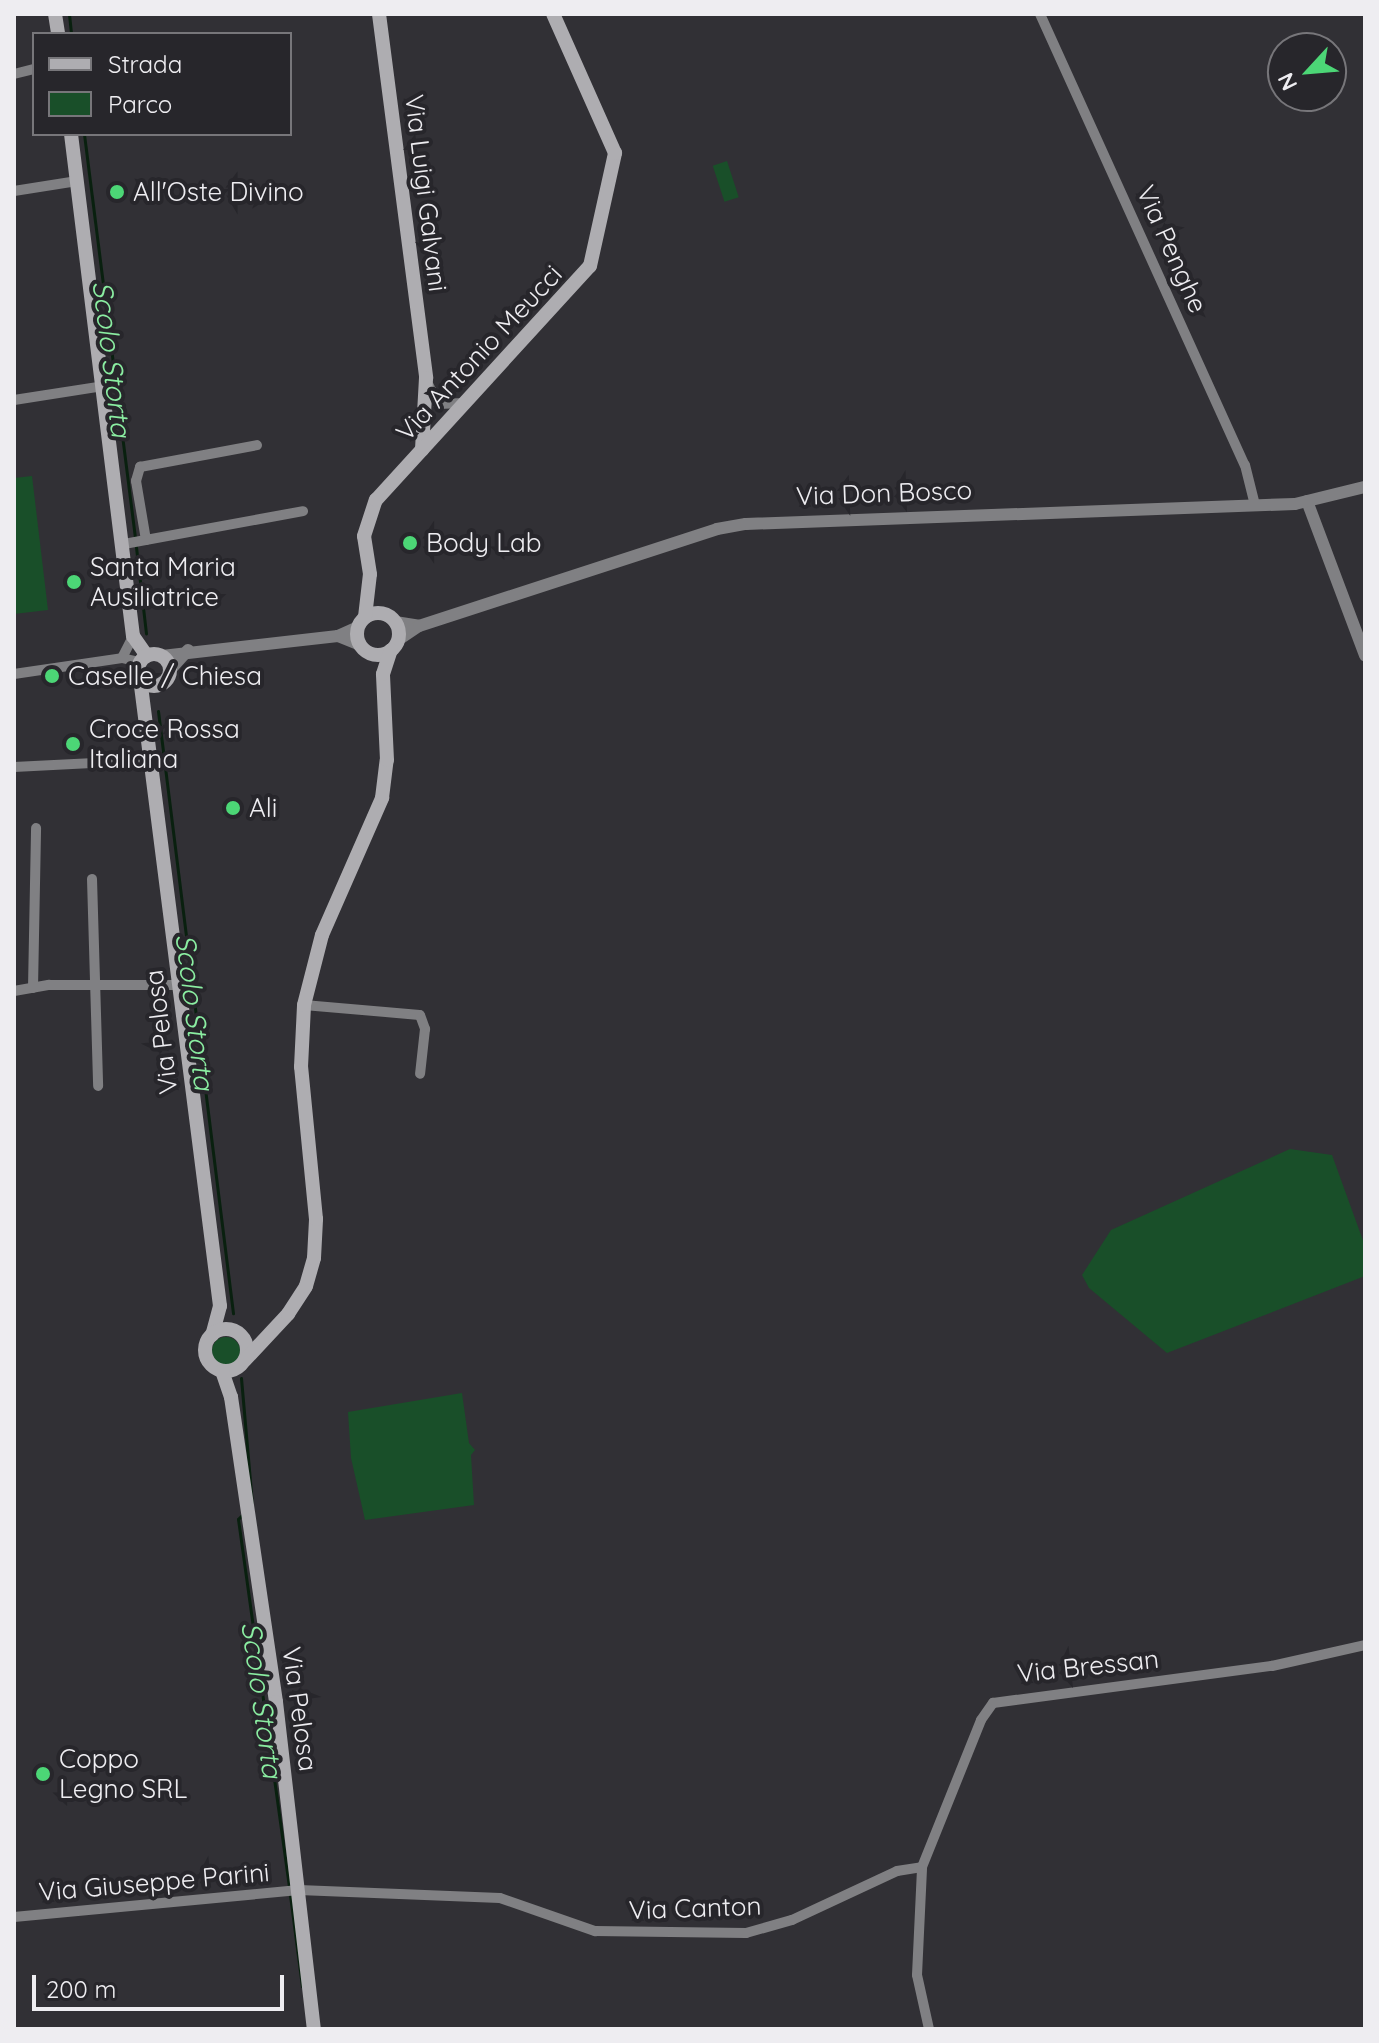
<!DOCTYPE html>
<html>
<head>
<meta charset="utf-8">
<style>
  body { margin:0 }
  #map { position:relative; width:1379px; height:2043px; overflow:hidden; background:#313035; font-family:Quicksand,sans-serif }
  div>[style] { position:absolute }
  .green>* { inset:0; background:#194f29; transform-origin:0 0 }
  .round { border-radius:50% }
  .stream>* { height:3px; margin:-1.5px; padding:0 1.5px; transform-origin:1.5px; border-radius:1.5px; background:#09200f }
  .minor>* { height:10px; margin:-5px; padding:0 5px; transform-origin:5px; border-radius:5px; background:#808083 }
  .tertiary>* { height:12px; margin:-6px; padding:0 6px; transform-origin:6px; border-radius:6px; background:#808083 }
  .secondary>* { height:14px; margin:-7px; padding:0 7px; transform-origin:7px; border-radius:7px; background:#aeadb1 }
  .secondary>.ring { margin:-7px; padding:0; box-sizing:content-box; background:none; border:14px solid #aeadb1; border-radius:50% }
  .dots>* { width:22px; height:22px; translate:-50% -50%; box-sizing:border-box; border:4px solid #27262b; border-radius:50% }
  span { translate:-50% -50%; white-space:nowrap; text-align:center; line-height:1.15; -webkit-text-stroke:8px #27262b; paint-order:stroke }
  .poi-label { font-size:26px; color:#eeedf1 }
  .left { translate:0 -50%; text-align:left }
  .street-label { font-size:26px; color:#eeedf1 }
  .water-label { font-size:28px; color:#8beea2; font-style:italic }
  .frame { position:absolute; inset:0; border:16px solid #eeedf1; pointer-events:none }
  .legend { position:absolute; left:32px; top:32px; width:260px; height:104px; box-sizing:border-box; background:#27262b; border:2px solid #77767a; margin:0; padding:10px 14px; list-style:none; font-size:24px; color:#eeedf1 }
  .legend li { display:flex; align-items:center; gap:16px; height:40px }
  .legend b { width:40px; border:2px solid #77767a }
  .north { position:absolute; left:1267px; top:32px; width:80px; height:80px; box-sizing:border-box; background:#27262b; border:2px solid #77767a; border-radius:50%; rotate:244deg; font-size:22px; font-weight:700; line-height:32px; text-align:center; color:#eeedf1 }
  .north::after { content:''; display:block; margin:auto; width:28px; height:36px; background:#4cd676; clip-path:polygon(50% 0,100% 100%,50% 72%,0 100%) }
  .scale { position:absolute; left:32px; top:1975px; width:252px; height:36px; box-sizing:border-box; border:4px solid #eeedf1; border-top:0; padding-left:10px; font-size:24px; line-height:28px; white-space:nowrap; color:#eeedf1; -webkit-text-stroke:6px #27262b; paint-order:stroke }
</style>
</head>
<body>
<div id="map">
  <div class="green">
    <div style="left:727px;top:161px;width:38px;height:15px;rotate:72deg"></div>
    <div style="clip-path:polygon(32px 476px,48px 610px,14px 614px,14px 478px)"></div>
    <div style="clip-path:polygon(1290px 1149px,1332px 1155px,1365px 1246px,1365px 1276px,1167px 1353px,1089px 1288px,1082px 1275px,1111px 1230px)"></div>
    <div class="round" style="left:212px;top:1337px;width:28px;height:28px"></div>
    <div style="clip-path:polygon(462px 1393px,469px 1443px,475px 1450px,471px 1455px,474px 1505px,365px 1520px,351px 1458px,348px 1412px)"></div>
  </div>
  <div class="stream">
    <div style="left:69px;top:14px;width:20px;rotate:84deg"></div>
    <div style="left:84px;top:134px;width:408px;rotate:82.8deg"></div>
    <div style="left:136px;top:547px;width:87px;rotate:83.4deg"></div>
    <div style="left:158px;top:711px;width:607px;rotate:82.9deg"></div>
    <div style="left:241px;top:1378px;width:126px;rotate:85deg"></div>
    <div style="left:244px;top:1513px;width:8px;rotate:135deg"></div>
    <div style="left:238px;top:1519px;width:372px;rotate:82.1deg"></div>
    <div style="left:290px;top:1895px;width:92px;rotate:82.5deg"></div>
  </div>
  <div class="minor">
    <div style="left:1040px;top:14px;width:495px;rotate:65.6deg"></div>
    <div style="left:1245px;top:465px;width:41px;rotate:76deg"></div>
    <div style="left:14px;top:74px;width:21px;rotate:-14deg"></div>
    <div style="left:14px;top:191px;width:64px;rotate:-9deg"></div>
    <div style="left:428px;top:384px;width:22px;rotate:63deg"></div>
    <div style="left:438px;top:404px;width:26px;rotate:-2deg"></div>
    <div style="left:14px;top:400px;width:90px;rotate:-8.9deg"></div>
    <div style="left:146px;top:540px;width:60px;rotate:-99.6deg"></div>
    <div style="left:136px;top:481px;width:15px;rotate:-74deg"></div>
    <div style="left:140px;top:467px;width:119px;rotate:-10.6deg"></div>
    <div style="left:124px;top:544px;width:182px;rotate:-10.4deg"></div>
    <div style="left:122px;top:658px;width:25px;rotate:-63deg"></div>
    <div style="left:14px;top:674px;width:109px;rotate:-8.4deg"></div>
    <div style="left:122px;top:658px;width:18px;rotate:13deg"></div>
    <div style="left:14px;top:767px;width:136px;rotate:-2.9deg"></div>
    <div style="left:92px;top:879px;width:207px;rotate:88.3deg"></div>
    <div style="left:33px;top:988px;width:160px;rotate:-88.9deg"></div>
    <div style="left:14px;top:991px;width:36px;rotate:-10deg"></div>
    <div style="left:49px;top:985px;width:131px"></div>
    <div style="left:304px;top:1005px;width:116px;rotate:4.9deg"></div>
    <div style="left:420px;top:1015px;width:15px;rotate:70deg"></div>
    <div style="left:425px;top:1029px;width:45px;rotate:96.3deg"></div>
    <div style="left:14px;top:1917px;width:286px;rotate:-5.4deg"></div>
    <div style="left:299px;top:1890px;width:201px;rotate:2.3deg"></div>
    <div style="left:500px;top:1898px;width:101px;rotate:19.2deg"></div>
    <div style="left:595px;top:1931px;width:151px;rotate:0.8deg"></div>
    <div style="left:746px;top:1933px;width:48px;rotate:-15.8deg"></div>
    <div style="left:792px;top:1920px;width:116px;rotate:-25deg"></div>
    <div style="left:897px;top:1871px;width:25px;rotate:-9deg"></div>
    <div style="left:929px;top:2029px;width:55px;rotate:-102.5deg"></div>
    <div style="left:917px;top:1975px;width:108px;rotate:-87.3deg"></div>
    <div style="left:922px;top:1867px;width:158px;rotate:-68.1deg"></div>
    <div style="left:981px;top:1720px;width:21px;rotate:-55deg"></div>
    <div style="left:993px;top:1703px;width:281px;rotate:-7.6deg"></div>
    <div style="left:1272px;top:1666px;width:95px;rotate:-12.7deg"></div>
  </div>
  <div class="tertiary">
    <div style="left:1307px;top:501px;width:165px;rotate:69.4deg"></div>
    <div style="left:395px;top:622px;width:24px;rotate:9deg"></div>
    <div style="left:338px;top:636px;width:24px;rotate:22deg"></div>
    <div style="left:398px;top:640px;width:25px;rotate:-34deg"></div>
    <div style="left:419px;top:626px;width:313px;rotate:-18deg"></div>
    <div style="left:717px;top:529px;width:29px;rotate:-10deg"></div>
    <div style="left:746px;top:524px;width:549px;rotate:-2.09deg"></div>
    <div style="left:1295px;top:504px;width:72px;rotate:-13.7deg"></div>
    <div style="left:162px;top:656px;width:177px;rotate:-6.5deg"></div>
    <div style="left:338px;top:636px;width:22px;rotate:-24deg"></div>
    <div style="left:170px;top:670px;width:27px;rotate:-48deg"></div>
  </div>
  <div class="secondary">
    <div style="left:55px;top:14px;width:20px;rotate:81deg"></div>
    <div style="left:379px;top:14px;width:367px;rotate:82.6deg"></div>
    <div style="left:426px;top:378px;width:72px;rotate:93.2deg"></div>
    <div style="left:71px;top:134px;width:506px;rotate:82.96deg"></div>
    <div style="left:133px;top:636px;width:24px;rotate:55deg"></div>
    <div class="ring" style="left:357px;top:613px;width:28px;height:28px"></div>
    <div style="left:365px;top:617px;width:43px;rotate:-83.4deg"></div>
    <div style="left:370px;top:574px;width:38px;rotate:-99deg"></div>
    <div style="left:364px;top:536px;width:38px;rotate:-72deg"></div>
    <div style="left:376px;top:500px;width:317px;rotate:-47.6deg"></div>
    <div style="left:590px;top:266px;width:116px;rotate:-77.5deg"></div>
    <div style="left:615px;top:153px;width:152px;rotate:-114deg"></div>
    <div class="ring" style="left:138px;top:654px;width:18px;height:18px"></div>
    <div style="left:140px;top:678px;width:633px;rotate:82.74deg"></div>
    <div style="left:220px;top:1306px;width:30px;rotate:105deg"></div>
    <div class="ring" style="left:205px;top:1329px;width:28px;height:28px"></div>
    <div style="left:245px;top:1360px;width:63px;rotate:-46.9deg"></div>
    <div style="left:288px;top:1314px;width:33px;rotate:-57deg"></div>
    <div style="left:306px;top:1286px;width:29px;rotate:-74deg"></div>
    <div style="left:314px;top:1258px;width:39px;rotate:-87deg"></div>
    <div style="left:316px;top:1219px;width:153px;rotate:-95.6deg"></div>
    <div style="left:301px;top:1067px;width:62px;rotate:-87.2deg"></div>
    <div style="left:304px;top:1005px;width:72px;rotate:-75.6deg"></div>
    <div style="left:322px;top:935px;width:150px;rotate:-66.3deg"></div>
    <div style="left:382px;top:798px;width:38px;rotate:-83deg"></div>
    <div style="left:387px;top:760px;width:86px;rotate:-92.7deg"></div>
    <div style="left:383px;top:674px;width:25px;rotate:-72deg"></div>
    <div style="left:222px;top:1371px;width:28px;rotate:71deg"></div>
    <div style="left:231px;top:1397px;width:308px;rotate:81.6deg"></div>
    <div style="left:276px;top:1702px;width:329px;rotate:83.4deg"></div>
  </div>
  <div class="dots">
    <div style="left:117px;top:192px;background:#4cd676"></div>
    <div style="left:410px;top:543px;background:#4cd676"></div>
    <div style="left:74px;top:582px;background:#4cd676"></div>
    <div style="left:52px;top:676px;background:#4cd676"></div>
    <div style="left:73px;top:744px;background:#4cd676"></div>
    <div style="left:233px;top:808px;background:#4cd676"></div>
    <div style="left:43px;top:1774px;background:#4cd676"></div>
  </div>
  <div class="poi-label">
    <span class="left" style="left:133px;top:192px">All'Oste Divino</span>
    <span class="left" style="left:426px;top:543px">Body Lab</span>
    <span class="left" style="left:90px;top:582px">Santa Maria<br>Ausiliatrice</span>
    <span class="left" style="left:68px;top:676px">Caselle / Chiesa</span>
    <span class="left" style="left:89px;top:744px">Croce Rossa<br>Italiana</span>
    <span class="left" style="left:249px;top:808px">Ali</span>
    <span class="left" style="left:59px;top:1774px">Coppo<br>Legno SRL</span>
  </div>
  <div class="street-label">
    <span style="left:426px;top:193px;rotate:83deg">Via Luigi Galvani</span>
    <span style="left:1172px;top:249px;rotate:66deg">Via Penghe</span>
    <span style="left:479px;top:353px;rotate:-47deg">Via Antonio Meucci</span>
    <span style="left:884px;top:493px;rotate:-2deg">Via Don Bosco</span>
    <span style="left:161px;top:1032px;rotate:-97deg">Via Pelosa</span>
    <span style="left:1088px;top:1666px;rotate:-6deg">Via Bressan</span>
    <span style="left:300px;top:1709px;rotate:82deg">Via Pelosa</span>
    <span style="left:154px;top:1882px;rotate:-5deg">Via Giuseppe Parini</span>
    <span style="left:695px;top:1908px;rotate:-2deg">Via Canton</span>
  </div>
  <div class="water-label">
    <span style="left:112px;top:359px;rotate:83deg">Scolo Storta</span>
    <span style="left:195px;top:1012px;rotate:83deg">Scolo Storta</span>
    <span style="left:262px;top:1700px;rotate:82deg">Scolo Storta</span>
  </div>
  <div class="frame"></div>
  <ul class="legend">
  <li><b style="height:10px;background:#aeadb1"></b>Strada</li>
  <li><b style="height:22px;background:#194f29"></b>Parco</li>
  </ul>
  <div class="north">N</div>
  <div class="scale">200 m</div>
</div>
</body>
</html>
